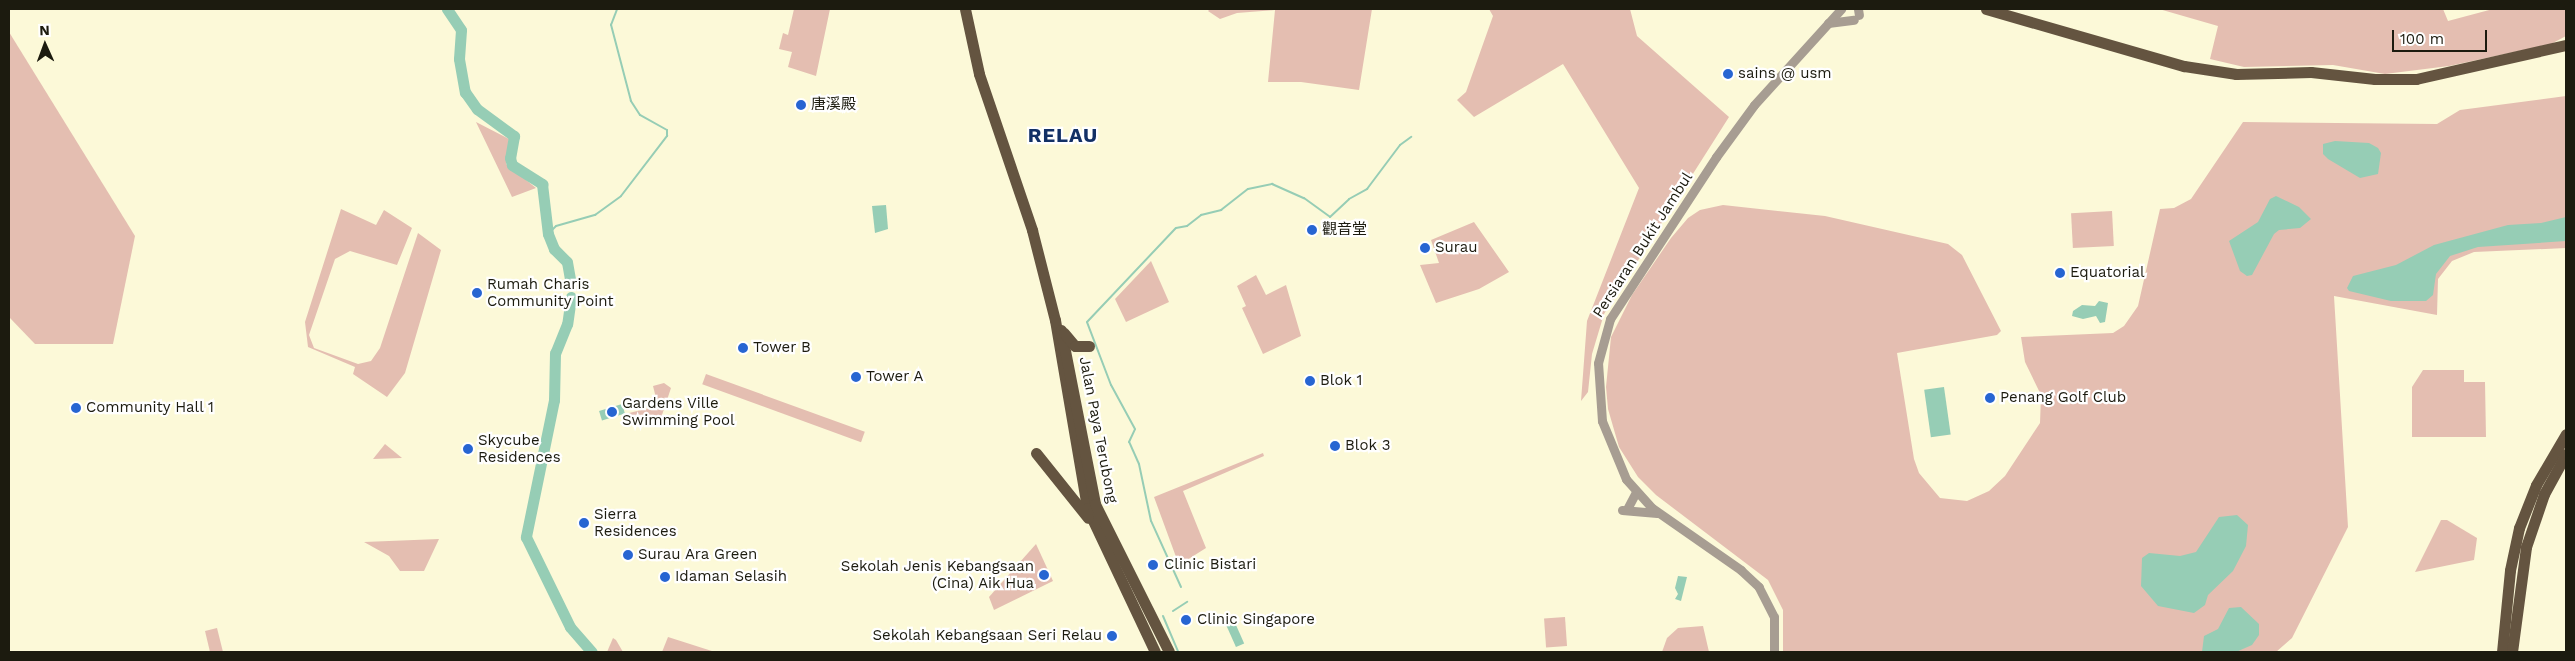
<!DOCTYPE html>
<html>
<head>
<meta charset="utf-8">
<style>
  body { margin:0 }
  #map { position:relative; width:2575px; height:661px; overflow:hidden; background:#fcf9d8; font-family:"Work Sans","Noto Sans SC",sans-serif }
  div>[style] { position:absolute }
  .green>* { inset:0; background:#e4beb1; transform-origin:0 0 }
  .water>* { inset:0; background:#96cdb5; transform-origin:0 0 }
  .stream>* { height:2px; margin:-1px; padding:0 1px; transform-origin:1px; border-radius:1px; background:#96cdb5 }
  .river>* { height:11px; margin:-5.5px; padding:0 5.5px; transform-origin:5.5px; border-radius:5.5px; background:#96cdb5 }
  .minor>* { height:9px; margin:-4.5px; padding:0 4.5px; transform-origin:4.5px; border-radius:4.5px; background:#a79d92 }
  .major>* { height:11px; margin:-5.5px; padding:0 5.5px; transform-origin:5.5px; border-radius:5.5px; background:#645440 }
  .dots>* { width:14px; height:14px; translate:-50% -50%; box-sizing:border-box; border:2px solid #fff; border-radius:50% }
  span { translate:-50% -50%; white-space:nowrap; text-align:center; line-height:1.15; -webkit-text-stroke:4.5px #fff; paint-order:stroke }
  .poi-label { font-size:15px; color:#1c1b0f }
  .left { translate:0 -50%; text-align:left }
  .right { translate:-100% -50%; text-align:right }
  .street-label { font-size:15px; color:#1c1b0f }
  .district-label { font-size:20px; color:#123065; font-weight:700; letter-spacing:1px }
  .frame { position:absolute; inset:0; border:10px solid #1c1b0f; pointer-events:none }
  .north { position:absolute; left:20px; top:20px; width:50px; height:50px; -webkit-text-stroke:4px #fff; paint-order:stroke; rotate:358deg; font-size:14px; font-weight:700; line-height:20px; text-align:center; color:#1c1b0f }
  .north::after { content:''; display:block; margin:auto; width:18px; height:22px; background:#1c1b0f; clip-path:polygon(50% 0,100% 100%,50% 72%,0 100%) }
  .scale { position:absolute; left:2392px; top:30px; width:95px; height:22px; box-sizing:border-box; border:2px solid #1c1b0f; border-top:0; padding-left:6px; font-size:15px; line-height:18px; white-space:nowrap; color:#1c1b0f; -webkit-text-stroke:4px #fff; paint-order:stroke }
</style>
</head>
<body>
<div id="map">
  <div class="green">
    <div style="clip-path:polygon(794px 9px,830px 9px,816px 76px,788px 67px,792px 52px,779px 49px,783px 33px,788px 35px)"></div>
    <div style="clip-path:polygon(1210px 9px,1372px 9px,1359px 90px,1301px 82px,1268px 82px,1275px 10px,1237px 13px,1220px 19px,1208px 11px)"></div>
    <div style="clip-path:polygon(1489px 9px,1630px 9px,1637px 36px,1729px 117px,1604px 314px,1592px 354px,1588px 392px,1581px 401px,1587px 321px,1639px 188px,1563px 64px,1474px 117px,1457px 100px,1466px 92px,1493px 16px)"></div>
    <div style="clip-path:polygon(2159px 9px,2443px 9px,2448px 21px,2493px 9px,2566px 9px,2566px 36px,2551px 44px,2449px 66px,2385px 74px,2333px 65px,2244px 67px,2210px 59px,2218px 26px)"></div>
    <div style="clip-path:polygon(9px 32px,135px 236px,113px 344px,35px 344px,9px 317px)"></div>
    <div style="clip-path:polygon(2566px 96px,2566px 248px,2474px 252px,2452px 261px,2438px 279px,2437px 315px,2334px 296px,2348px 527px,2292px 638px,2276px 652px,1783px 652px,1783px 610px,1768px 580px,1656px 495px,1638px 477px,1619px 447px,1608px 409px,1606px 387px,1611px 337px,1632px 295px,1671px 238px,1688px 218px,1700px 210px,1723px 205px,1825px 216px,1948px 244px,1962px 255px,2001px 331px,1997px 335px,1897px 353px,1914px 459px,1919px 473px,1940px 498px,1967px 501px,1989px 491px,2005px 476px,2040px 423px,2041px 395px,2025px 362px,2021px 337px,2113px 333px,2124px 326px,2138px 306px,2160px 209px,2174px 208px,2191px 199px,2243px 122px,2437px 124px,2460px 110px)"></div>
    <div style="clip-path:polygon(476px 122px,509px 139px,506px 164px,536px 188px,512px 197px)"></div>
    <div style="clip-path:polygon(341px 209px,376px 225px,384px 210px,412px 228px,397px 265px,350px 251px,335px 259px,309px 335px,314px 348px,358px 364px,371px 361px,380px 348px,418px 233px,441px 250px,405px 373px,387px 397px,353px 374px,355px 367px,308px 347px,305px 322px)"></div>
    <div style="left:2112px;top:211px;width:35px;height:41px;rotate:87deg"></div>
    <div style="clip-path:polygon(1474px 222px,1509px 272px,1479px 289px,1436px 303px,1420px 265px,1439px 263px,1431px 240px)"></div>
    <div style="clip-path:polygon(1151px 261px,1169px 302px,1126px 322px,1115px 299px)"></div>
    <div style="clip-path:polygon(1256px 275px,1266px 295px,1286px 285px,1301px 336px,1263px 354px,1242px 308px,1246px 306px,1237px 286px)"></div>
    <div style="clip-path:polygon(2423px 370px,2464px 370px,2464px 382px,2485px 382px,2486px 437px,2412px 437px,2412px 387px)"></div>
    <div style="left:706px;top:374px;width:169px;height:11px;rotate:20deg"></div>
    <div style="clip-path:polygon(664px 383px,671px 388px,661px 418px,655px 423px,631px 420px,629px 413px,658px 406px,653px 386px)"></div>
    <div style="clip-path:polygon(385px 444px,402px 458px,373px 459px)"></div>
    <div style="clip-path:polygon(1263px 453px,1264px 456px,1183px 491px,1206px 548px,1179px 565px,1154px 497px)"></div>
    <div style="clip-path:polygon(2441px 520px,2447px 520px,2477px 538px,2474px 560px,2415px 572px)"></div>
    <div style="clip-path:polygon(439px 539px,424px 571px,400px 571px,389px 556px,364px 542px)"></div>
    <div style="clip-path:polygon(1036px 544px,1053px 581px,994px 610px,989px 597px)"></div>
    <div style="left:1565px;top:617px;width:29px;height:21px;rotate:86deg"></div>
    <div style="clip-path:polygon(1703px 626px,1709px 652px,1662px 652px,1667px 638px,1678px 628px)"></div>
    <div style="clip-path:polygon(217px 628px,223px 652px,210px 652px,205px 631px)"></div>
    <div style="clip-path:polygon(668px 637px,715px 652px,662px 652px)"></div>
    <div style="clip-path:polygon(613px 638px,616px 640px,623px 652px,607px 652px)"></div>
  </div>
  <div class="water">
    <div style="clip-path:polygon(2335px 141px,2369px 143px,2378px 148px,2381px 153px,2378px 174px,2360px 178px,2328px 159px,2323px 154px,2323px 144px)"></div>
    <div style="clip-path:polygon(2276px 196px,2299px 207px,2311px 219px,2300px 228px,2279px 230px,2274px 234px,2252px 275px,2247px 276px,2240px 271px,2229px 241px,2258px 222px,2270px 199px)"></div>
    <div style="clip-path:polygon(886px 205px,888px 229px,875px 233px,872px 206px)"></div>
    <div style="clip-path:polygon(2566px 217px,2566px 241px,2478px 247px,2450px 256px,2436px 274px,2433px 295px,2426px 301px,2391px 301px,2349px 291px,2347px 288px,2353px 276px,2396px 265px,2434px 245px,2508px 225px,2541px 223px)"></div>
    <div style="clip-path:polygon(2099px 301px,2108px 303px,2105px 322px,2100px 323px,2096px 316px,2083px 319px,2072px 316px,2073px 311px,2082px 305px,2095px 306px)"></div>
    <div style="left:1944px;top:387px;width:48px;height:20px;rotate:82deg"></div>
    <div style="left:622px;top:404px;width:10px;height:24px;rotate:73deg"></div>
    <div style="clip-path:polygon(2237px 515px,2248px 525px,2246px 546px,2233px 571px,2208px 595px,2205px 605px,2194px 613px,2158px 606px,2141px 586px,2142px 558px,2149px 553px,2180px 556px,2196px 552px,2219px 517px)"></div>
    <div style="clip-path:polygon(1678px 576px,1687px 577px,1681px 601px,1675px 599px,1678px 594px,1675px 588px)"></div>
    <div style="clip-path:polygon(2241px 607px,2259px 624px,2259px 635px,2252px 645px,2236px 652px,2202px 652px,2204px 636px,2218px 629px,2229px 608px)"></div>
    <div style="left:1232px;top:616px;width:30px;height:9px;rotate:66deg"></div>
  </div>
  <div class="stream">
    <div style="left:548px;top:234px;width:11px;rotate:-45deg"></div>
    <div style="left:556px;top:226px;width:41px;rotate:-15.8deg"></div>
    <div style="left:595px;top:215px;width:32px;rotate:-36deg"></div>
    <div style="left:621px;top:196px;width:76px;rotate:-52.5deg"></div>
    <div style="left:667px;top:136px;width:6px;rotate:-90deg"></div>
    <div style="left:667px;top:130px;width:31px;rotate:-151deg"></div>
    <div style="left:640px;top:115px;width:17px;rotate:-123deg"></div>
    <div style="left:631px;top:101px;width:79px;rotate:-104.7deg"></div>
    <div style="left:611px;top:25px;width:17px;rotate:-69deg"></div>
    <div style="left:1181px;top:587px;width:72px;rotate:-114.4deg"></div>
    <div style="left:1151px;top:521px;width:58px;rotate:-101.9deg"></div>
    <div style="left:1139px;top:464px;width:24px;rotate:-114deg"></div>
    <div style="left:1129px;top:442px;width:14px;rotate:-65deg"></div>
    <div style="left:1135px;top:429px;width:50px;rotate:-118.6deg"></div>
    <div style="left:1111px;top:385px;width:67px;rotate:-110.9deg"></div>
    <div style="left:1087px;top:322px;width:129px;rotate:-46.6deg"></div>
    <div style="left:1176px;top:228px;width:11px;rotate:-10deg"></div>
    <div style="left:1187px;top:226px;width:18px;rotate:-38deg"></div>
    <div style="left:1201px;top:215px;width:21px;rotate:-14deg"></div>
    <div style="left:1221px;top:210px;width:34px;rotate:-38deg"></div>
    <div style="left:1248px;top:189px;width:25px;rotate:-12deg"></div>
    <div style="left:1272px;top:184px;width:35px;rotate:24deg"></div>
    <div style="left:1304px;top:198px;width:32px;rotate:36deg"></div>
    <div style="left:1330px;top:217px;width:26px;rotate:-43deg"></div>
    <div style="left:1349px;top:199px;width:21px;rotate:-29deg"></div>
    <div style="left:1367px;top:189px;width:55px;rotate:-53.1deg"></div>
    <div style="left:1400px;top:145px;width:14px;rotate:-36deg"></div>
    <div style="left:1173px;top:611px;width:17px;rotate:-33deg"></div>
    <div style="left:1163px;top:616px;width:39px;rotate:67deg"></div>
  </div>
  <div class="river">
    <div style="left:447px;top:9px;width:25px;rotate:56deg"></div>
    <div style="left:461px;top:30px;width:29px;rotate:94deg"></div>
    <div style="left:459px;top:59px;width:34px;rotate:80deg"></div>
    <div style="left:465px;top:92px;width:21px;rotate:55deg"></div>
    <div style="left:477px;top:109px;width:46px;rotate:36.1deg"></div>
    <div style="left:514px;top:136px;width:22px;rotate:100deg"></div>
    <div style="left:510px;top:158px;width:7px;rotate:74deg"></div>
    <div style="left:512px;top:165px;width:36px;rotate:32deg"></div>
    <div style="left:542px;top:184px;width:50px;rotate:83.2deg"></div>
    <div style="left:548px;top:234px;width:16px;rotate:68deg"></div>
    <div style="left:554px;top:249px;width:18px;rotate:45deg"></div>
    <div style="left:567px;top:262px;width:17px;rotate:80deg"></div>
    <div style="left:571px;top:297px;width:27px;rotate:98deg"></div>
    <div style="left:567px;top:324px;width:31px;rotate:112deg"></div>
    <div style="left:555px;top:353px;width:47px;rotate:91.2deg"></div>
    <div style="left:554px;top:400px;width:140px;rotate:101.6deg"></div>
    <div style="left:526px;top:537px;width:100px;rotate:63.9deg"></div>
    <div style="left:570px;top:627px;width:33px;rotate:49deg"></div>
  </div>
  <div class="minor">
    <div style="left:1858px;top:9px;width:6px;rotate:81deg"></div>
    <div style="left:1828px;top:23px;width:26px;rotate:-7deg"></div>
    <div style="left:1627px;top:509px;width:19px;rotate:-62deg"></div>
    <div style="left:1622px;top:510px;width:35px;rotate:5deg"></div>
    <div style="left:1774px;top:652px;width:35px;rotate:-90deg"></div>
    <div style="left:1774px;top:617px;width:34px;rotate:-117deg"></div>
    <div style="left:1759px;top:587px;width:25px;rotate:-137deg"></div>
    <div style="left:1741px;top:570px;width:108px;rotate:-145.1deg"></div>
    <div style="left:1652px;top:508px;width:39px;rotate:-132deg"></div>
    <div style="left:1626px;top:479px;width:63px;rotate:-112.5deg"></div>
    <div style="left:1602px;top:421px;width:58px;rotate:-93.9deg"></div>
    <div style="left:1598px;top:363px;width:46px;rotate:-74.7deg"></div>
    <div style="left:1610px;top:319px;width:194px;rotate:-56.8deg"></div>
    <div style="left:1716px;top:157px;width:64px;rotate:-53.8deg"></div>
    <div style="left:1754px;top:105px;width:130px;rotate:-47.8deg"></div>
  </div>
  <div class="major">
    <div style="left:965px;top:9px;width:66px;rotate:77.8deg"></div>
    <div style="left:979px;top:74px;width:165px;rotate:71.2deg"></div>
    <div style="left:1032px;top:230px;width:93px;rotate:75.7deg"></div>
    <div style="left:1055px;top:320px;width:191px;rotate:80.3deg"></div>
    <div style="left:1087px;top:508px;width:159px;rotate:64.7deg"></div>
    <div style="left:1986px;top:9px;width:206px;rotate:16.1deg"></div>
    <div style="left:2184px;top:66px;width:53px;rotate:8.7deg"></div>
    <div style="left:2236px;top:74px;width:75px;rotate:-1.5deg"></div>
    <div style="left:2311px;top:72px;width:64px;rotate:6.2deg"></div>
    <div style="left:2375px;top:79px;width:41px"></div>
    <div style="left:2416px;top:79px;width:154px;rotate:-12.8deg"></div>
    <div style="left:1061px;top:330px;width:177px;rotate:78.9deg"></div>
    <div style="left:1095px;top:504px;width:165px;rotate:63.4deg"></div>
    <div style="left:1064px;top:333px;width:17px;rotate:50deg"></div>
    <div style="left:1075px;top:346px;width:14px"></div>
    <div style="left:1036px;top:453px;width:83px;rotate:51.3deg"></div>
    <div style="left:2502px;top:652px;width:82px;rotate:-84.4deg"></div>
    <div style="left:2510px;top:570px;width:43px;rotate:-77.9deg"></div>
    <div style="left:2519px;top:528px;width:46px;rotate:-68.4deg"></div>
    <div style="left:2536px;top:485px;width:59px;rotate:-59.5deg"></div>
    <div style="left:2512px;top:652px;width:106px;rotate:-82.4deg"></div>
    <div style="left:2526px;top:547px;width:56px;rotate:-71.2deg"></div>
    <div style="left:2544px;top:494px;width:46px;rotate:-61.2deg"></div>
  </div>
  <div class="dots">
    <div style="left:1728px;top:74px;background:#2765d2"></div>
    <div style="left:801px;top:105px;background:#2765d2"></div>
    <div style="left:1312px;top:230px;background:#2765d2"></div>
    <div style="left:1425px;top:248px;background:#2765d2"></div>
    <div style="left:2060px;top:273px;background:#2765d2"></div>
    <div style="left:477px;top:293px;background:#2765d2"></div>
    <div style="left:743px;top:348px;background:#2765d2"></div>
    <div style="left:856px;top:377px;background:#2765d2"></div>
    <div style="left:1310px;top:381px;background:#2765d2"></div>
    <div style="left:1990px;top:398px;background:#2765d2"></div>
    <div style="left:76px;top:408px;background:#2765d2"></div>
    <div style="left:612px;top:412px;background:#2765d2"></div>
    <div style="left:1335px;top:446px;background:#2765d2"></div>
    <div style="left:468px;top:449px;background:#2765d2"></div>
    <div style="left:584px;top:523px;background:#2765d2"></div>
    <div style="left:628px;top:555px;background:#2765d2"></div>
    <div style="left:1153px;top:565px;background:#2765d2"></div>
    <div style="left:1044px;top:575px;background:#2765d2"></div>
    <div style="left:665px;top:577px;background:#2765d2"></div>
    <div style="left:1186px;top:620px;background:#2765d2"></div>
    <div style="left:1112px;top:636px;background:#2765d2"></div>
  </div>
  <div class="poi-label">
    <span class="left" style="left:1738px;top:74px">sains @ usm</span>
    <span class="left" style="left:811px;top:105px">唐溪殿</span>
    <span class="left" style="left:1322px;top:230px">觀音堂</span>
    <span class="left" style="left:1435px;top:248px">Surau</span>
    <span class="left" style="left:2070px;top:273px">Equatorial</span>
    <span class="left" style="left:487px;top:293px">Rumah Charis<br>Community Point</span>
    <span class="left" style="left:753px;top:348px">Tower B</span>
    <span class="left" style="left:866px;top:377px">Tower A</span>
    <span class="left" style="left:1320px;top:381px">Blok 1</span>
    <span class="left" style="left:2000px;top:398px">Penang Golf Club</span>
    <span class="left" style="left:622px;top:412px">Gardens Ville<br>Swimming Pool</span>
    <span class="left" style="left:86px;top:408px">Community Hall 1</span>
    <span class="left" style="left:478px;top:449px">Skycube<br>Residences</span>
    <span class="left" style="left:1345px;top:446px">Blok 3</span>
    <span class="left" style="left:594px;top:523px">Sierra<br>Residences</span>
    <span class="left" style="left:638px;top:555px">Surau Ara Green</span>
    <span class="left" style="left:1164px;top:565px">Clinic Bistari</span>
    <span class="right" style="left:1034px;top:575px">Sekolah Jenis Kebangsaan<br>(Cina) Aik Hua</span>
    <span class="left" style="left:675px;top:577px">Idaman Selasih</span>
    <span class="left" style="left:1197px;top:620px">Clinic Singapore</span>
    <span class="right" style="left:1102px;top:636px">Sekolah Kebangsaan Seri Relau</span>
  </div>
  <div class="street-label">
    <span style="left:1643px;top:245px;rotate:-57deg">Persiaran Bukit Jambul</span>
    <span style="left:1098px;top:430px;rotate:79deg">Jalan Paya Terubong</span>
  </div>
  <div class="district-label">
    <span style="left:1063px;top:135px">RELAU</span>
  </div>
  <div class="frame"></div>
  <div class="north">N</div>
  <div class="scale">100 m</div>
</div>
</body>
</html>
